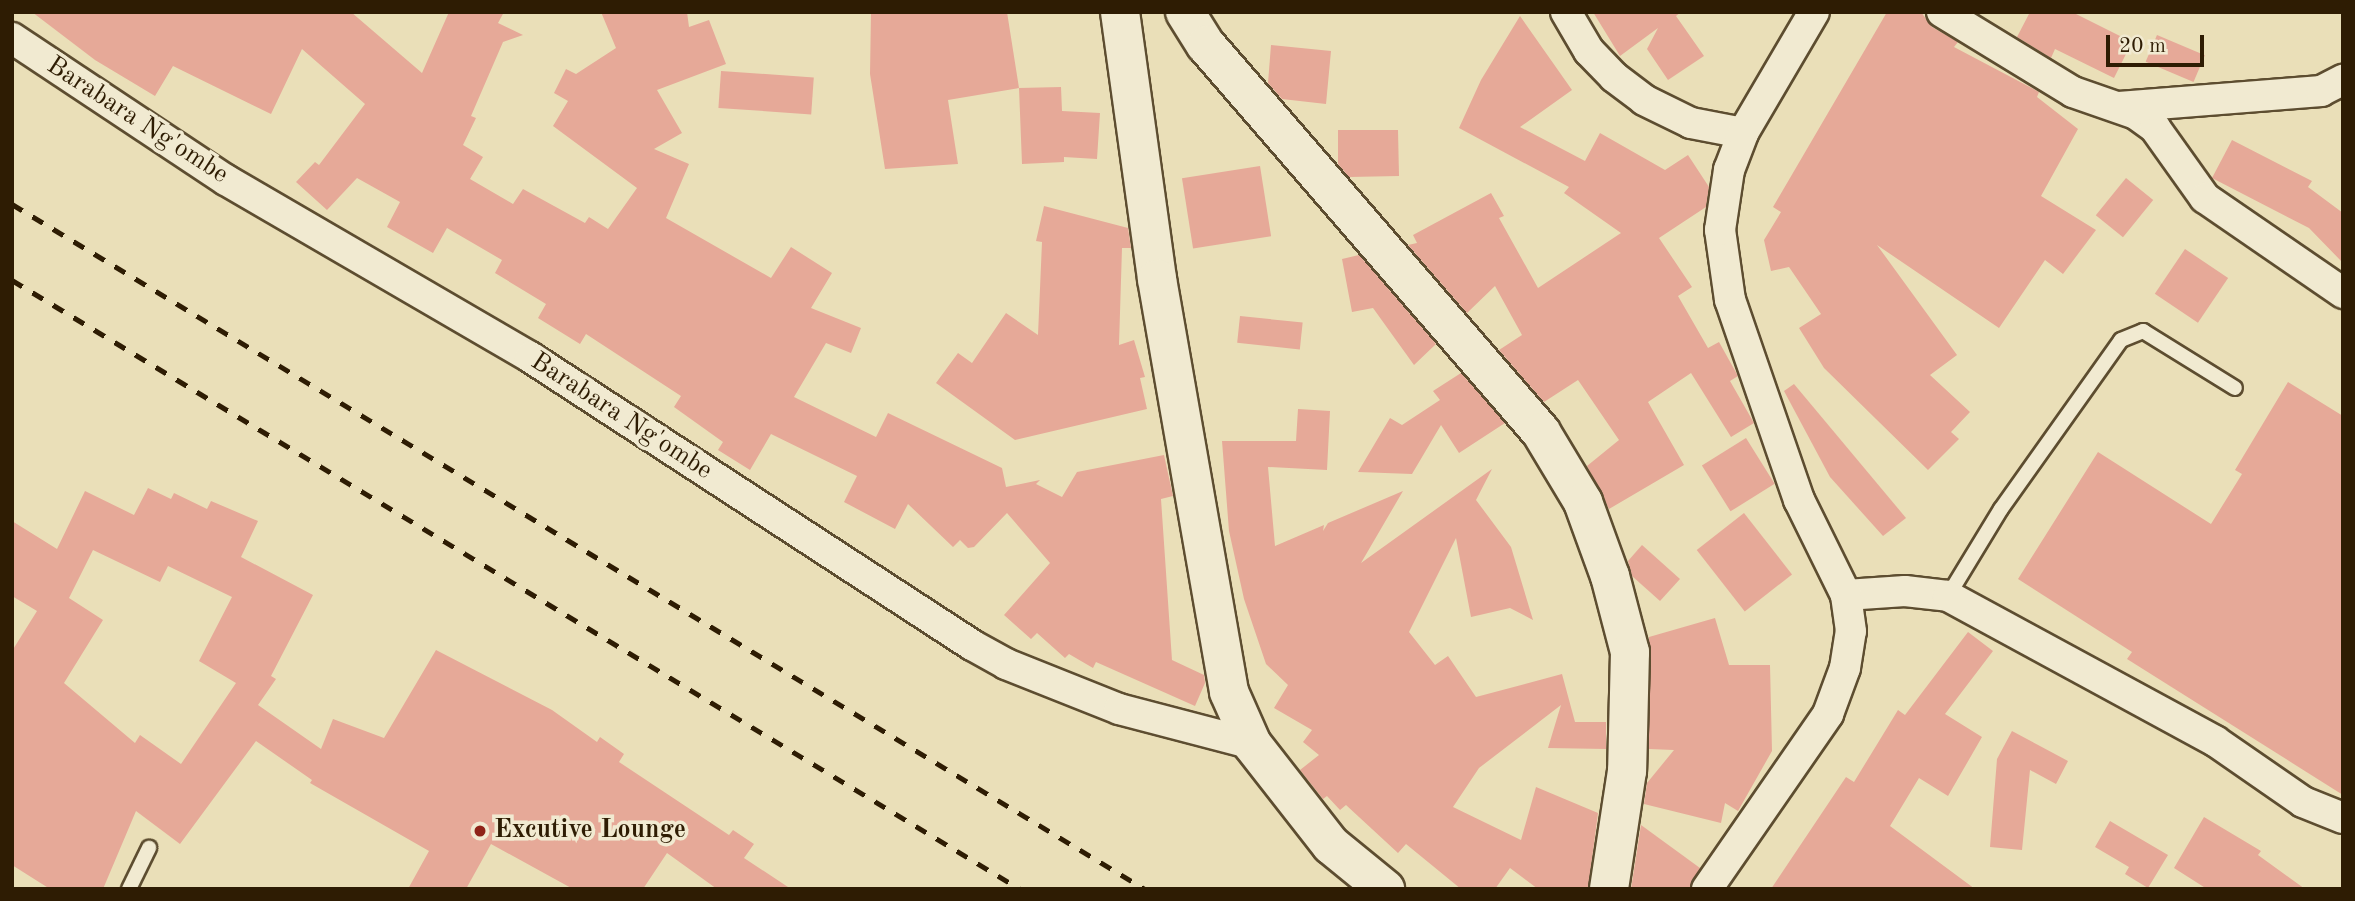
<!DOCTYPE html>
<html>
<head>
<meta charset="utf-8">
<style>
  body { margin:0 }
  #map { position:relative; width:2355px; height:901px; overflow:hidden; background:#eadfb8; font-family:"Old Standard TT",serif }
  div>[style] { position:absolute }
  .building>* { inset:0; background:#e6a998; transform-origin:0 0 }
  .roads { filter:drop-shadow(2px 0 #5d4d30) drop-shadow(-2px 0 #5d4d30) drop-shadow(0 2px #5d4d30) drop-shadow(0 -2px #5d4d30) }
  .lane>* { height:14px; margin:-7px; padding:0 7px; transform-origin:7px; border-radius:7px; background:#f1ead1 }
  .street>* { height:30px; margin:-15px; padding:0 15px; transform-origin:15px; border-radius:15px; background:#f1ead1 }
  .secondary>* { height:38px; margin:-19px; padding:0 19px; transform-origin:19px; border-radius:19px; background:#f1ead1 }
  .rail>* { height:5px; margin-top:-2.5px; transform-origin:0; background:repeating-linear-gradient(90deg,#2e1c03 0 12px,transparent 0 24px) }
  .dots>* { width:19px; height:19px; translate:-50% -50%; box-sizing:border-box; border:4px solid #f1ead1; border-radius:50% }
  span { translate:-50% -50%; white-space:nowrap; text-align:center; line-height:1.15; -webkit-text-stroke:7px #f1ead1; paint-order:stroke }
  .street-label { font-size:26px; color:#2e1c03 }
  .poi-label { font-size:26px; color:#2e1c03; font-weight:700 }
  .left { translate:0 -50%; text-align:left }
  .frame { position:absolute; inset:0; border:14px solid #2e1c03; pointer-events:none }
  .scale { position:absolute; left:2106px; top:35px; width:98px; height:32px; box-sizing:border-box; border:4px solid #2e1c03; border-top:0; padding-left:9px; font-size:21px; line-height:24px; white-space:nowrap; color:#2e1c03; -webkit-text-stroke:5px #f1ead1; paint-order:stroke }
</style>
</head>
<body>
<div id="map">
  <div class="building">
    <div style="clip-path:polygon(32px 12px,351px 12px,422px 73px,449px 12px,504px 12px,498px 23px,523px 35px,503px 42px,471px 116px,476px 118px,463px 145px,483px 157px,470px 179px,513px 204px,523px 189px,585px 223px,589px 217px,608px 229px,637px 188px,553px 126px,568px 101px,554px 93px,566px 69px,576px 74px,616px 48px,601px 12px,687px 12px,689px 27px,709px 20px,726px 64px,657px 90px,682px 133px,654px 149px,689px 164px,666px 218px,771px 278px,791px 247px,832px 273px,811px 308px,861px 328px,851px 353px,826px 343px,794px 397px,876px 437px,888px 413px,1002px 468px,1006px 487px,1040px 480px,1036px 484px,1062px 497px,1077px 472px,1164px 455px,1173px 496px,1161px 499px,1172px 660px,1204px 675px,1205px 683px,1195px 706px,1096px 662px,1093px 668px,1069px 654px,1065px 658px,1037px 633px,1031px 639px,1004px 615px,1050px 563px,1007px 513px,974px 547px,968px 548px,960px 540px,953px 547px,908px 504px,895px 529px,844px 502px,857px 476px,771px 434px,750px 470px,718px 450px,723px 442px,674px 407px,681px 396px,586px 334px,580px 344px,538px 318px,546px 304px,495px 273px,502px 260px,447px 228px,433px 253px,387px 227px,400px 202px,357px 178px,327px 210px,296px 182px,315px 162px,319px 165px,365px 104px,302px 49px,271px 114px,173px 66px,155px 96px,95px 60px)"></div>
    <div style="clip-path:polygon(871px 12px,1007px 12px,1019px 88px,948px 100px,958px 164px,885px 169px,870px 74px)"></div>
    <div style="clip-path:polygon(1593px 12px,1681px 12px,1676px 16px,1704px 56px,1668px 80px,1647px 49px,1658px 28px,1620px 56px)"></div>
    <div style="clip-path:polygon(1887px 12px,1921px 12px,1932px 27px,1958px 42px,1954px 47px,2039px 92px,2037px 97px,2078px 129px,2041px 196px,2096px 230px,2063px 274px,2045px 260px,1999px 328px,1877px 245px,1957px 355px,1930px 375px,1970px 412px,1951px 432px,1959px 439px,1928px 470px,1824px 368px,1799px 328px,1821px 314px,1789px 267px,1771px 271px,1764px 240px,1781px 212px,1773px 207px)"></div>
    <div style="clip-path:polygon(2030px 12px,2072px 12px,2132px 42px,2114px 78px,2055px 49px,2051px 58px,2017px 37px)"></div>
    <div style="clip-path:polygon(1520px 16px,1572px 90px,1520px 127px,1585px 161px,1600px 133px,1665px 170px,1688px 155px,1709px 187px,1706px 207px,1659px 238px,1692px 287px,1678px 296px,1708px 348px,1719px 342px,1738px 376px,1730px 381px,1754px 423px,1731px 437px,1691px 373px,1648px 402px,1684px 465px,1609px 509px,1587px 466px,1619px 440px,1578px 380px,1544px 402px,1499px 350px,1522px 335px,1495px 286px,1467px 313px,1408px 245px,1417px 243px,1413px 235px,1491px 193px,1504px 216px,1499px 218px,1538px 288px,1621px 233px,1564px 193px,1569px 187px,1459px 128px,1481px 80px)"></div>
    <div style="left:2157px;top:35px;width:52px;height:29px;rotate:23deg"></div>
    <div style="clip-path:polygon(1271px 45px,1331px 51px,1326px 104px,1282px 99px,1268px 83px)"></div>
    <div style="left:721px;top:71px;width:93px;height:37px;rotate:4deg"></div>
    <div style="clip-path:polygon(1061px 87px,1062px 111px,1100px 113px,1097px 159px,1064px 157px,1064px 162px,1022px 164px,1019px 88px)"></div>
    <div style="clip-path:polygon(1338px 130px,1398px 130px,1399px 176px,1349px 177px,1338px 164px)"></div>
    <div style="clip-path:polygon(2232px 140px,2312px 181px,2308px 187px,2343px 213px,2343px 263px,2309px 228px,2212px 178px)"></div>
    <div style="left:1260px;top:166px;width:71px;height:79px;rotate:81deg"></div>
    <div style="left:2126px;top:178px;width:35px;height:48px;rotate:39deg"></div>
    <div style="clip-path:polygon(1044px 206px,1128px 228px,1131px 248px,1122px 248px,1119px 345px,1134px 340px,1145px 377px,1140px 378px,1147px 409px,1015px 440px,936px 383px,958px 353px,972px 363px,1006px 313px,1038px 335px,1042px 242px,1036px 241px)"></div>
    <div style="left:2185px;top:249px;width:52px;height:54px;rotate:34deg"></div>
    <div style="clip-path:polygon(1359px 255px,1436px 344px,1414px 365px,1373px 308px,1352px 312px,1342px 259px)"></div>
    <div style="left:1240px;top:316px;width:63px;height:27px;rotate:6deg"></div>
    <div style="clip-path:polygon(1461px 373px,1505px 423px,1459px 453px,1441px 425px,1412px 474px,1358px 472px,1390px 418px,1402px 425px,1440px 400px,1433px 391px)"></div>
    <div style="clip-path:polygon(2288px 382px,2343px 416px,2343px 795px,2127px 659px,2132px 652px,2018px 579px,2098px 452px,2211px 524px,2242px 474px,2235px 470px)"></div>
    <div style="clip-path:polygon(1794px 384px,1906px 518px,1883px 536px,1830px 477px,1784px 391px)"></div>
    <div style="clip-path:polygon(1298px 409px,1330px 411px,1327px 470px,1268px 467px,1275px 546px,1324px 525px,1323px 531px,1328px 523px,1403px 491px,1361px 563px,1492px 469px,1476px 500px,1511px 547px,1533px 620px,1510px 608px,1471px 617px,1456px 538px,1409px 632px,1435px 665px,1448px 656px,1476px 697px,1562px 674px,1575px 722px,1606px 722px,1606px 749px,1548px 748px,1561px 705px,1479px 768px,1453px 807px,1521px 840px,1536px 787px,1598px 813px,1588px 889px,1538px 889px,1510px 868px,1495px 889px,1461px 889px,1406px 844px,1398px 853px,1346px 805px,1340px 810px,1327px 796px,1323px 799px,1300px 770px,1319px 755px,1303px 742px,1312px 730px,1274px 708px,1288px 685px,1266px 664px,1244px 599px,1229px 531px,1222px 441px,1296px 441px)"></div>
    <div style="left:1746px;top:438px;width:54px;height:52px;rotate:58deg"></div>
    <div style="clip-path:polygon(evenodd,148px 488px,171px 499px,174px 493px,207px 509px,211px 501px,258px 521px,241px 557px,313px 595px,271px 676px,276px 679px,258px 705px,321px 749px,333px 719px,384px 738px,436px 650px,552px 710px,597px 742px,600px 737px,624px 754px,619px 762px,729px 835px,733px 830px,754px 844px,744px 858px,791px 889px,717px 889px,667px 853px,643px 889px,573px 889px,491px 844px,466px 889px,408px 889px,429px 851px,310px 783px,312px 780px,256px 741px,180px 844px,136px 811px,103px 889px,50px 889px,12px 865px,12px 651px,37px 611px,12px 596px,12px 521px,57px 549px,85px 491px,134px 515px,148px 488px,93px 550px,160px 582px,168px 566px,232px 597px,199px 661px,236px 683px,181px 764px,140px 735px,135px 743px,64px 683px,103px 620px,69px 598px,93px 550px)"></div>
    <div style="left:1744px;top:513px;width:78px;height:60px;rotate:52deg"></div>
    <div style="clip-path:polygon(1642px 545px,1680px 579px,1660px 601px,1632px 576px,1628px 561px)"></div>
    <div style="clip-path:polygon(1715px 618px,1729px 665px,1770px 665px,1772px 751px,1738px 811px,1725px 803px,1721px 823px,1644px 804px,1647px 783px,1674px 750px,1649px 749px,1649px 637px)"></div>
    <div style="clip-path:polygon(1968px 632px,1993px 651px,1945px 714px,1982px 737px,1948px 796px,1919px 778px,1890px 826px,1975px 889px,1771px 889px,1846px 777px,1854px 782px,1898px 710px,1905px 715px)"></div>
    <div style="clip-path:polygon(2012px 731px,2068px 761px,2056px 784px,2030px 770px,2022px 850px,1990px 847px,1997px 759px)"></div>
    <div style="clip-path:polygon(2204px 817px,2261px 851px,2258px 855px,2305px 889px,2207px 889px,2174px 868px)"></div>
    <div style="clip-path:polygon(2110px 821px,2168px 855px,2148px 888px,2125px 874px,2129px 867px,2095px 847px)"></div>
    <div style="clip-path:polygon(1641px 825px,1700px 868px,1690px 889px,1631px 889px)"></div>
  </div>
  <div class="roads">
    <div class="lane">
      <div style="left:1948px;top:596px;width:102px;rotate:-58.7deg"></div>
      <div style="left:2001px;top:509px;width:207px;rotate:-54.6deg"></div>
      <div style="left:2121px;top:340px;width:24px;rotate:-22deg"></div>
      <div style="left:2143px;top:331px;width:108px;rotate:31.8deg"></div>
      <div style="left:129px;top:889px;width:46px;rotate:-64deg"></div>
    </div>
    <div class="street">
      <div style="left:1566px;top:12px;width:45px;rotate:59.5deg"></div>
      <div style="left:1589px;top:51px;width:36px;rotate:46deg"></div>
      <div style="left:1614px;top:77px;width:38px;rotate:37deg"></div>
      <div style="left:1644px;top:100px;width:52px;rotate:26.1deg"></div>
      <div style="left:1691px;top:123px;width:53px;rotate:10.9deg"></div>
      <div style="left:1942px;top:12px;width:153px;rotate:31.4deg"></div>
      <div style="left:2073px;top:92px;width:67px;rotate:19.2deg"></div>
      <div style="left:2136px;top:114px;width:24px;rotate:36deg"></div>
      <div style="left:2155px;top:128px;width:86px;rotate:54.5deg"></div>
      <div style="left:2205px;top:198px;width:168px;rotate:34.5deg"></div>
      <div style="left:12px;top:38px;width:257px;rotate:33.6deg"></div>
      <div style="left:226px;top:180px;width:352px;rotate:30.2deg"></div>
      <div style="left:530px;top:357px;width:528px;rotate:33.09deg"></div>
      <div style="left:972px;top:645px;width:39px;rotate:29deg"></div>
      <div style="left:1006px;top:664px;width:122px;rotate:21.7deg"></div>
      <div style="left:1119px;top:709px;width:138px;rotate:14.7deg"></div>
      <div style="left:2119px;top:107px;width:203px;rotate:-4.5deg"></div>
      <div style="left:2321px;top:91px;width:25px;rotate:-27deg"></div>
      <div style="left:1846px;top:595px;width:59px;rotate:-3.9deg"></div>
      <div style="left:1905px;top:591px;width:43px;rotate:6.6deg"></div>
      <div style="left:1948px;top:596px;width:304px;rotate:28.5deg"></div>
      <div style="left:2215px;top:741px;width:107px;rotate:34.7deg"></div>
      <div style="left:2303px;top:802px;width:43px;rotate:21.8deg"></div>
      <div style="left:1707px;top:889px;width:213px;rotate:-55.3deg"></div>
      <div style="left:1828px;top:714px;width:49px;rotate:-69.7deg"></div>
      <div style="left:1845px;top:668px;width:37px;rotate:-81deg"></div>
      <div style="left:1851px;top:631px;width:36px;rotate:-98deg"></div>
      <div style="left:1846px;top:595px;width:106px;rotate:-116.3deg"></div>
      <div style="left:1799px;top:500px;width:212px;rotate:-109deg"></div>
      <div style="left:1730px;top:300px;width:71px;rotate:-98.1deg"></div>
      <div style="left:1720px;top:230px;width:61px;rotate:-81.5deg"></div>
      <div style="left:1729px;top:170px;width:40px;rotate:-69deg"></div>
      <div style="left:1743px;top:133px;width:140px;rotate:-59.6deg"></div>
    </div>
    <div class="secondary">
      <div style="left:1120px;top:12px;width:270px;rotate:82.1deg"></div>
      <div style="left:1157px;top:279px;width:419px;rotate:80.1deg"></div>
      <div style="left:1229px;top:692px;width:57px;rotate:66.1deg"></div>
      <div style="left:1252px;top:744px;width:128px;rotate:52deg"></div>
      <div style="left:1331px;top:845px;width:70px;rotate:39.2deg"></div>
      <div style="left:1185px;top:12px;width:39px;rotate:58deg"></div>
      <div style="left:1206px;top:45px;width:512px;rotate:49.12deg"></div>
      <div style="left:1541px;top:432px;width:82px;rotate:59deg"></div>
      <div style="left:1583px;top:502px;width:79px;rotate:70deg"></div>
      <div style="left:1610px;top:576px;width:79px;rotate:75.3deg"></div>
      <div style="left:1630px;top:652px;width:119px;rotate:91.4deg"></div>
      <div style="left:1627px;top:771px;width:119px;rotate:98.7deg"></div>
    </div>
  </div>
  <div class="rail">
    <div style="left:12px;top:204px;width:1324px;rotate:31.16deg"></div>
    <div style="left:12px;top:280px;width:1178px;rotate:31.14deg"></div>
  </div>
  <div class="dots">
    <div style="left:480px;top:831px;background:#8f2418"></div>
  </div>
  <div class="street-label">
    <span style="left:137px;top:121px;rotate:33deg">Barabara Ng'ombe</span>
    <span style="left:621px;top:417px;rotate:33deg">Barabara Ng'ombe</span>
  </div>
  <div class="poi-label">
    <span class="left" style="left:494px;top:831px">Excutive Lounge</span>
  </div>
  <div class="frame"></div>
  <div class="scale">20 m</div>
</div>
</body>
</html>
